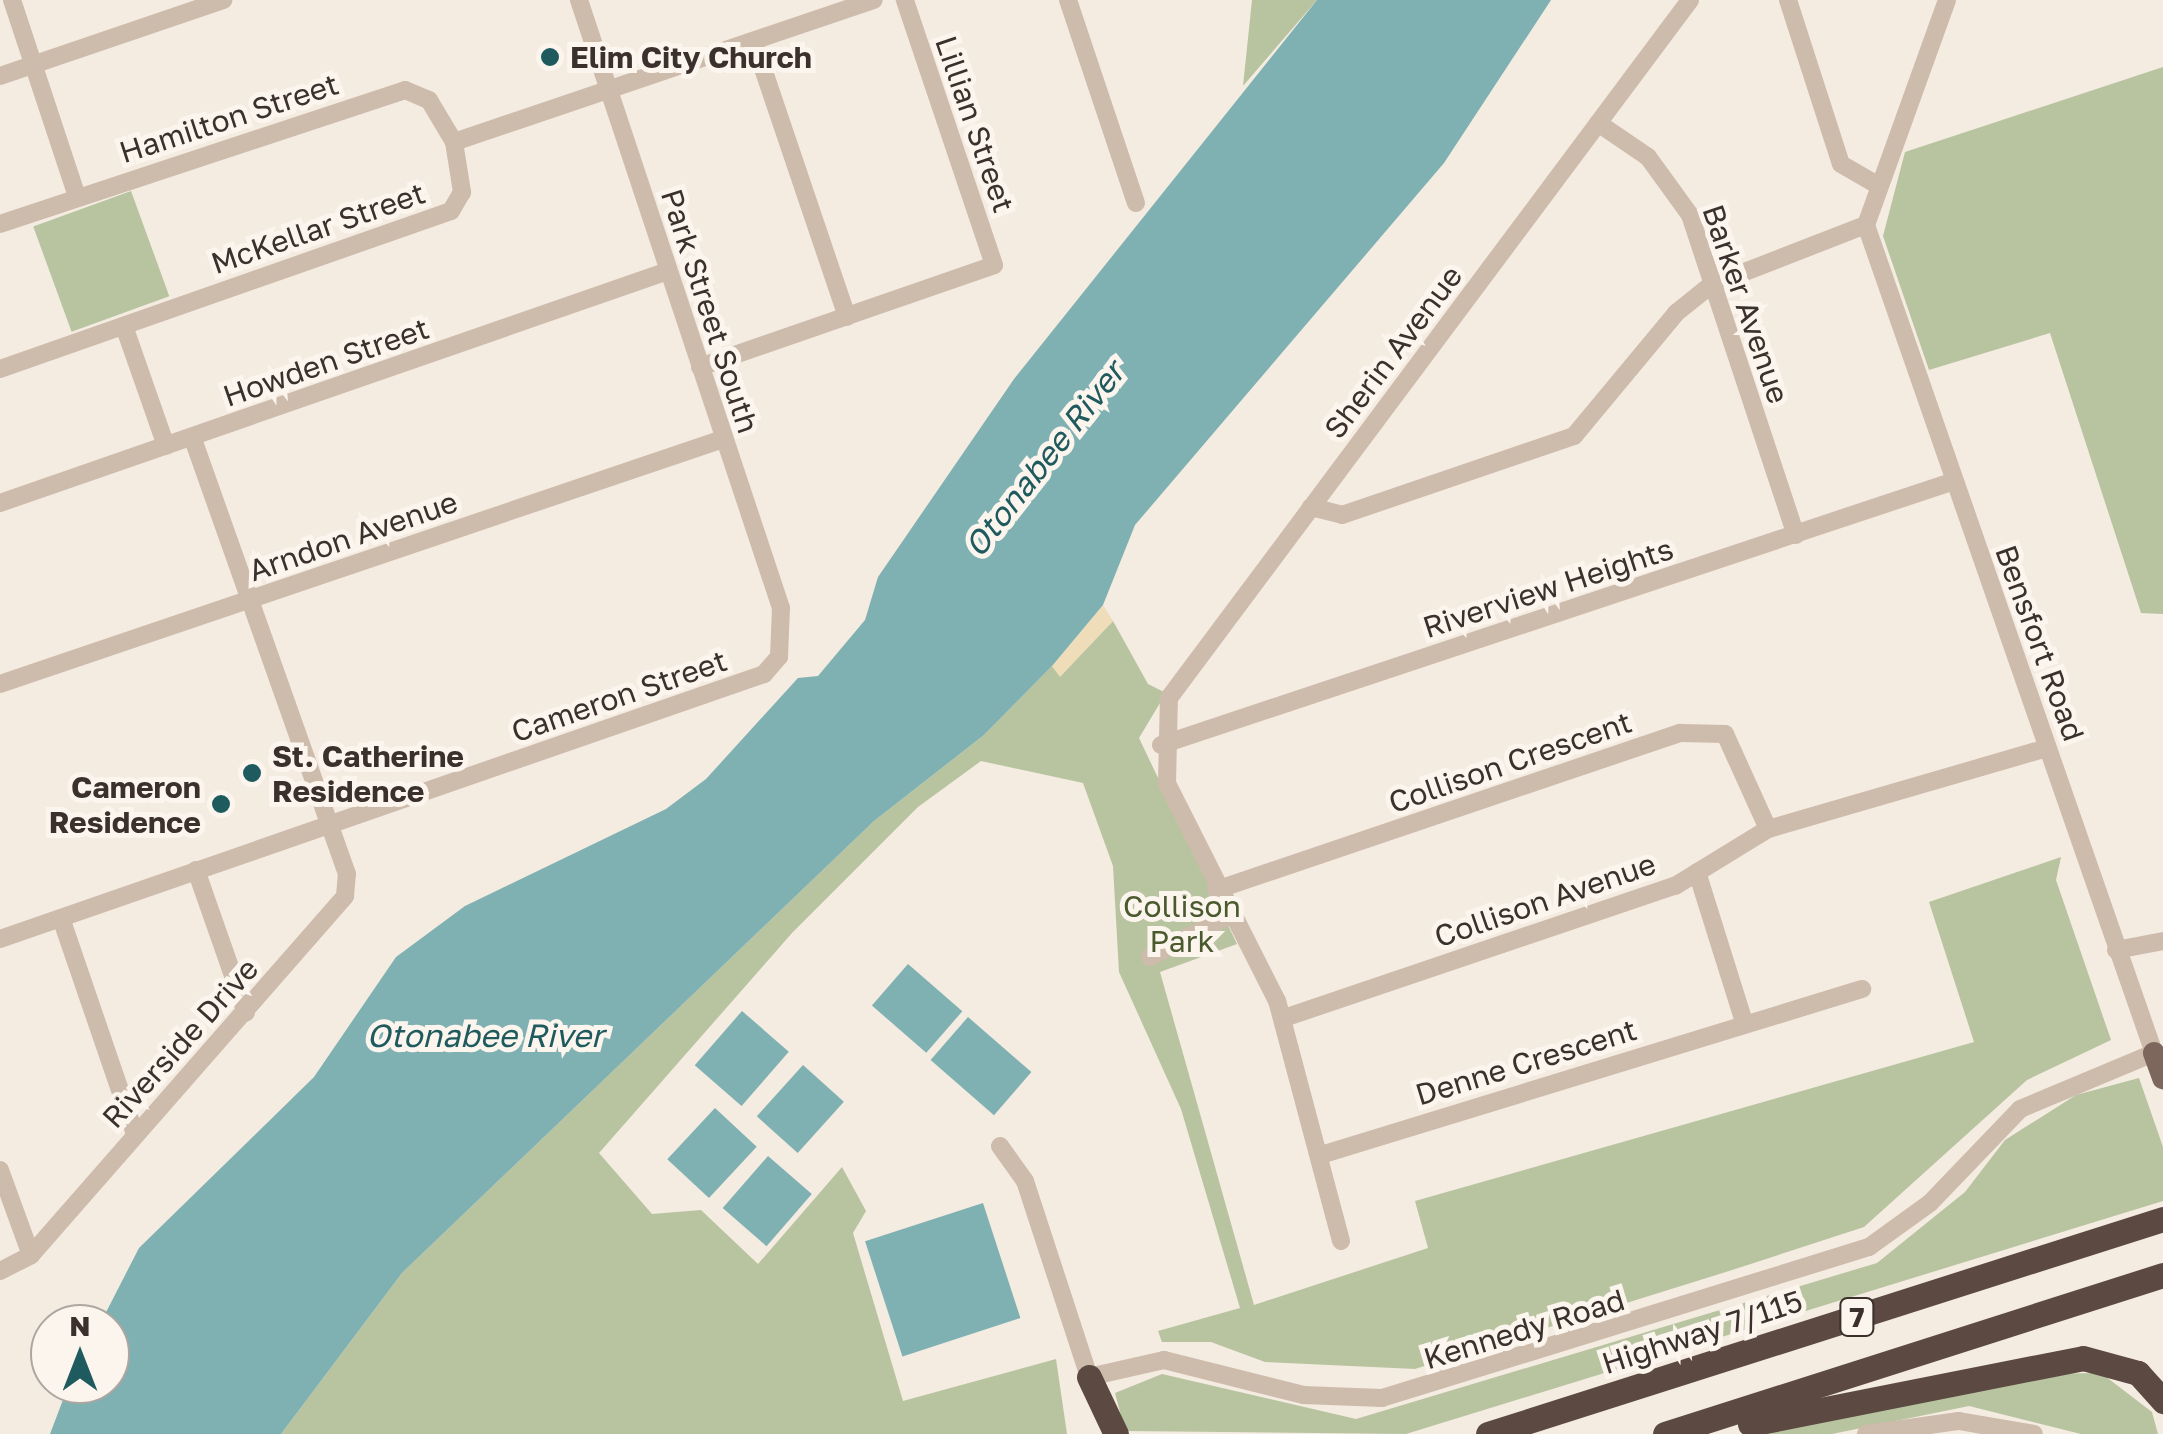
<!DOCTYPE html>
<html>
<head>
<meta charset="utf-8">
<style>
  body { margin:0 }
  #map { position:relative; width:2163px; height:1434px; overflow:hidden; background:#f4ebe1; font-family:"Golos Text",sans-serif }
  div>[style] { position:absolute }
  .green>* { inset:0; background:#b8c4a0; transform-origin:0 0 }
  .sand>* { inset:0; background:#efdcb8 }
  .water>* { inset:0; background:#7fb0b2; transform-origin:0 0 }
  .minor>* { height:18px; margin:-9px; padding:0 9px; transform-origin:9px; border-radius:9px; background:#cdbbac }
  .major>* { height:22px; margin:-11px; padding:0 11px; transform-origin:11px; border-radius:11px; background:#7d675c }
  .highway>* { height:25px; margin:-12.5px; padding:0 12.5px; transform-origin:12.5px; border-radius:12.5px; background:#5c4a42 }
  .dots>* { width:28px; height:28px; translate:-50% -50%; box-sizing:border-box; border:5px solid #fbf5ee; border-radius:50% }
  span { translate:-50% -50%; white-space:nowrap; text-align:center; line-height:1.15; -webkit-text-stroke:10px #fbf5ee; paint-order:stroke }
  .shield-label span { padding:2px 8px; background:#fbf5ee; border:2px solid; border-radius:8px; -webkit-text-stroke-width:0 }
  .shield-label { font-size:28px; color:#3b302b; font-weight:700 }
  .poi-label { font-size:30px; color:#3b302b; font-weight:700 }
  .left { translate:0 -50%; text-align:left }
  .right { translate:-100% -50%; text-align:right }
  .street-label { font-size:30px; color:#3b302b }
  .park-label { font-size:30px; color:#4a5a2e }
  .water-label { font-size:32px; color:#1f5a5e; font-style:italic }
  .north { position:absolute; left:30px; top:1304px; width:100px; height:100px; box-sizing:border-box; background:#fbf5ee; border:2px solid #aea6a0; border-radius:50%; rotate:0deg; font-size:28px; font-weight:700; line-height:40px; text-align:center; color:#3b302b }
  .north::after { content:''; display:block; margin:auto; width:35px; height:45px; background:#1f5a5e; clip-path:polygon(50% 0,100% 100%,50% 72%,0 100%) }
</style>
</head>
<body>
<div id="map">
  <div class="green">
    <div style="clip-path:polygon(1252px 0,1317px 0,1243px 86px)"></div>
    <div style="clip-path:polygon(2163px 67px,2163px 614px,2141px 613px,2050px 333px,1929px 370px,1883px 236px,1905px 152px)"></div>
    <div style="left:131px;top:191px;width:112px;height:104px;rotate:70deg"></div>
    <div style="clip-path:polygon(1113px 621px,1148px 684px,1166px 693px,1139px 738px,1237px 944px,1160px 972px,1254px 1305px,1428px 1248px,1415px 1201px,1974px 1042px,1929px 902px,2061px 857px,2056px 880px,2111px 1040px,2027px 1080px,1864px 1227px,1729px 1271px,1415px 1369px,1265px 1362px,1211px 1342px,1162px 1342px,1158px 1331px,1240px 1308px,1181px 1109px,1119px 972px,1113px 866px,1083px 783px,981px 761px,918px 807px,792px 933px,599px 1153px,652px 1214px,701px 1210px,758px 1264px,842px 1167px,866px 1211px,853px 1233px,903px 1401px,1056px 1359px,1067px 1434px,281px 1434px,402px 1273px,874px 821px,984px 735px,1052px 666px,1060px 676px)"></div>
    <div style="clip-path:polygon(2139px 1078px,2163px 1147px,2163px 1201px,1406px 1434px,1125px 1431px,1115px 1393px,1162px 1374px,1356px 1419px,1877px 1263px,1965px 1192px,2005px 1140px,2076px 1095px)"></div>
    <div style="clip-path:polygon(2101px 1373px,2152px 1412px,2158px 1434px,2081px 1434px,1969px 1406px,1832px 1434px,1749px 1434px,2023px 1374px)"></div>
  </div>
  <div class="sand">
    <div style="clip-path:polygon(1103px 605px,1113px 621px,1060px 677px,1052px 666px)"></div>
  </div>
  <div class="water">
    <div style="clip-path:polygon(1317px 0,1551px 0,1444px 163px,1135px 525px,1103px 605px,1052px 666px,984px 735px,874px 821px,402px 1273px,281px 1434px,50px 1434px,69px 1384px,110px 1384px,110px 1324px,100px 1324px,139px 1248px,314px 1077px,396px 957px,465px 906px,666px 809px,706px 779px,798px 678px,818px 676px,865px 620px,878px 577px,1014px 379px)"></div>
    <div style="left:908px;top:964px;width:72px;height:55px;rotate:41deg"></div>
    <div style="left:742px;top:1011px;width:62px;height:72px;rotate:41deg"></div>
    <div style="left:968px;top:1017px;width:84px;height:57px;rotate:41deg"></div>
    <div style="left:803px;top:1065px;width:55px;height:69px;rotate:42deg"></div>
    <div style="left:715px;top:1108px;width:57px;height:70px;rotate:43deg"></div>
    <div style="left:768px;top:1156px;width:58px;height:69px;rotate:41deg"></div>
    <div style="left:983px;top:1203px;width:121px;height:124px;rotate:72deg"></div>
  </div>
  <div class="minor">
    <div style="left:12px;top:0;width:207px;rotate:71.7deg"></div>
    <div style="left:1068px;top:0;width:214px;rotate:71.5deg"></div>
    <div style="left:1788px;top:0;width:172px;rotate:72.1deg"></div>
    <div style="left:1841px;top:164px;width:44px;rotate:30.1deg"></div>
    <div style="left:754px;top:42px;width:290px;rotate:71.3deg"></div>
    <div style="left:0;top:76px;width:236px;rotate:-18.8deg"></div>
    <div style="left:1598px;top:123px;width:60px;rotate:34.2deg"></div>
    <div style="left:1648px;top:157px;width:72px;rotate:54.1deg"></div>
    <div style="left:1690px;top:215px;width:337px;rotate:71.7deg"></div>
    <div style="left:454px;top:142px;width:443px;rotate:-18.7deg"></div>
    <div style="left:0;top:224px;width:427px;rotate:-18.3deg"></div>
    <div style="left:405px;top:90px;width:26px;rotate:23deg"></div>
    <div style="left:429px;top:100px;width:49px;rotate:59.2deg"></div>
    <div style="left:454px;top:142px;width:51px;rotate:80.9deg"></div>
    <div style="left:462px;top:192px;width:22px;rotate:120deg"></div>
    <div style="left:451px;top:211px;width:478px;rotate:160.7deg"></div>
    <div style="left:1866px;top:225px;width:239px;rotate:-70.2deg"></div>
    <div style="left:124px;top:326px;width:127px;rotate:70.7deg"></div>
    <div style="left:700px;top:367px;width:311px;rotate:-19.1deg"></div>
    <div style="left:994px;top:265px;width:280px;rotate:-108.6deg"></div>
    <div style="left:0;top:503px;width:707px;rotate:-19.15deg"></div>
    <div style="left:1311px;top:507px;width:32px;rotate:14deg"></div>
    <div style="left:1342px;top:515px;width:245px;rotate:-18.8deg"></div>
    <div style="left:1574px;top:436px;width:160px;rotate:-50.3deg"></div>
    <div style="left:1676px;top:313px;width:45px;rotate:-38.7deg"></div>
    <div style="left:1711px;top:285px;width:166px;rotate:-21.2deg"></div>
    <div style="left:0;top:684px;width:763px;rotate:-18.72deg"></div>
    <div style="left:1161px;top:745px;width:833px;rotate:-18.41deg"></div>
    <div style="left:196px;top:870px;width:151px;rotate:70.7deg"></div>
    <div style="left:1697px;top:872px;width:157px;rotate:72.6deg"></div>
    <div style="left:1216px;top:890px;width:490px;rotate:-18.7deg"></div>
    <div style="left:1680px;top:733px;width:45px;rotate:1.3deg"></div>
    <div style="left:1725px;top:734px;width:104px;rotate:65.6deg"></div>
    <div style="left:61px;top:918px;width:228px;rotate:71.1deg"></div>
    <div style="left:0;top:939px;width:809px;rotate:-19.13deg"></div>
    <div style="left:764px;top:674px;width:23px;rotate:-49deg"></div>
    <div style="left:779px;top:657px;width:49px;rotate:-87.7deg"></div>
    <div style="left:781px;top:608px;width:641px;rotate:-108.38deg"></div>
    <div style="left:2116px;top:950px;width:48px;rotate:-10.8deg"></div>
    <div style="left:1150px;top:957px;width:90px;rotate:-27.7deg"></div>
    <div style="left:1284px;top:1018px;width:413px;rotate:-18.7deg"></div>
    <div style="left:1675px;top:886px;width:109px;rotate:-31.5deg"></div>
    <div style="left:1768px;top:829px;width:290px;rotate:-16.2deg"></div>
    <div style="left:1000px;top:1146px;width:43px;rotate:54.5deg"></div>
    <div style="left:1025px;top:1181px;width:206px;rotate:71.9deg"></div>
    <div style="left:1089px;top:1377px;width:77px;rotate:-12.8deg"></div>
    <div style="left:1164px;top:1360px;width:143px;rotate:14.1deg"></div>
    <div style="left:1303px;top:1395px;width:79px;rotate:2.2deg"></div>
    <div style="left:1382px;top:1398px;width:510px;rotate:-17.23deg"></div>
    <div style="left:1869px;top:1247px;width:75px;rotate:-35.8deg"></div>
    <div style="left:1930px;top:1203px;width:130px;rotate:-46.2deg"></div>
    <div style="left:2020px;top:1109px;width:145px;rotate:-22.7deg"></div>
    <div style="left:2154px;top:1053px;width:877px;rotate:-109.18deg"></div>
    <div style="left:1324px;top:1154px;width:563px;rotate:-17.05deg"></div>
    <div style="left:0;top:1170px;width:90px;rotate:70deg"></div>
    <div style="left:1341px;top:1241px;width:248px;rotate:-104.9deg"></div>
    <div style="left:1277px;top:1001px;width:244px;rotate:-116.8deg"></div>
    <div style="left:1167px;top:783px;width:85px;rotate:-88.7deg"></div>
    <div style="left:1169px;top:698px;width:871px;rotate:-53.26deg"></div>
    <div style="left:0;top:1271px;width:35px;rotate:-27deg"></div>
    <div style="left:31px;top:1255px;width:477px;rotate:-48.8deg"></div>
    <div style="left:345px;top:896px;width:22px;rotate:-85deg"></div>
    <div style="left:347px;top:874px;width:462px;rotate:-109.5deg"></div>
    <div style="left:1866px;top:1434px;width:94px;rotate:-8deg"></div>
    <div style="left:1959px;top:1421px;width:76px;rotate:9.8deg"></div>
  </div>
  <div class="major">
    <div style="left:2154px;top:1053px;width:27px;rotate:70deg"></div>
  </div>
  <div class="highway">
    <div style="left:1089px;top:1377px;width:63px;rotate:64.7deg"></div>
    <div style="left:1750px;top:1424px;width:339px;rotate:-11.2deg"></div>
    <div style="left:2083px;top:1358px;width:57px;rotate:15.3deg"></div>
    <div style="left:2138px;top:1373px;width:38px;rotate:48deg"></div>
    <div style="left:1488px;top:1434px;width:708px;rotate:-17.67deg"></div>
    <div style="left:1665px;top:1434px;width:523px;rotate:-17.71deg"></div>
  </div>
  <div class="dots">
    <div style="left:550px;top:57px;background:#1f5a5e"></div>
    <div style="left:252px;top:773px;background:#1f5a5e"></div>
    <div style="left:221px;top:804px;background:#1f5a5e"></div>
  </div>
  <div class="shield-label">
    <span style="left:1857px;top:1317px">7</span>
  </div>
  <div class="poi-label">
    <span class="left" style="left:570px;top:57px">Elim City Church</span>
    <span class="left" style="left:272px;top:773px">St. Catherine<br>Residence</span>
    <span class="right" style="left:201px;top:804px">Cameron<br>Residence</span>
  </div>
  <div class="street-label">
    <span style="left:229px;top:118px;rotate:-18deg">Hamilton Street</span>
    <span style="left:975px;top:124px;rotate:71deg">Lillian Street</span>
    <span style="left:318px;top:228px;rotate:-19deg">McKellar Street</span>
    <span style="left:1746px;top:304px;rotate:71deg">Barker Avenue</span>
    <span style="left:710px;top:311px;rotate:72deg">Park Street South</span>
    <span style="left:1393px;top:352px;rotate:-53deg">Sherin Avenue</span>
    <span style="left:326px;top:362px;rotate:-19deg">Howden Street</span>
    <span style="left:353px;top:536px;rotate:-19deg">Arndon Avenue</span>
    <span style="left:1548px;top:588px;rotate:-18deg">Riverview Heights</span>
    <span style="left:2040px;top:643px;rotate:70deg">Bensfort Road</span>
    <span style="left:619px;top:696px;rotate:-19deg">Cameron Street</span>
    <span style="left:1510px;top:762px;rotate:-19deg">Collison Crescent</span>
    <span style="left:1545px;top:900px;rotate:-19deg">Collison Avenue</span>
    <span style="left:180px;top:1043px;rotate:-48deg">Riverside Drive</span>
    <span style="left:1526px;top:1062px;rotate:-17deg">Denne Crescent</span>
    <span style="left:1524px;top:1329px;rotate:-17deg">Kennedy Road</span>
    <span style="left:1702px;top:1332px;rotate:-18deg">Highway 7/115</span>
  </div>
  <div class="park-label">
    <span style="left:1182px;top:923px">Collison<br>Park</span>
  </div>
  <div class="water-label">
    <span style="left:1044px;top:459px;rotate:-52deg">Otonabee River</span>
    <span style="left:485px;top:1035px">Otonabee River</span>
  </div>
  <div class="north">N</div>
</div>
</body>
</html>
